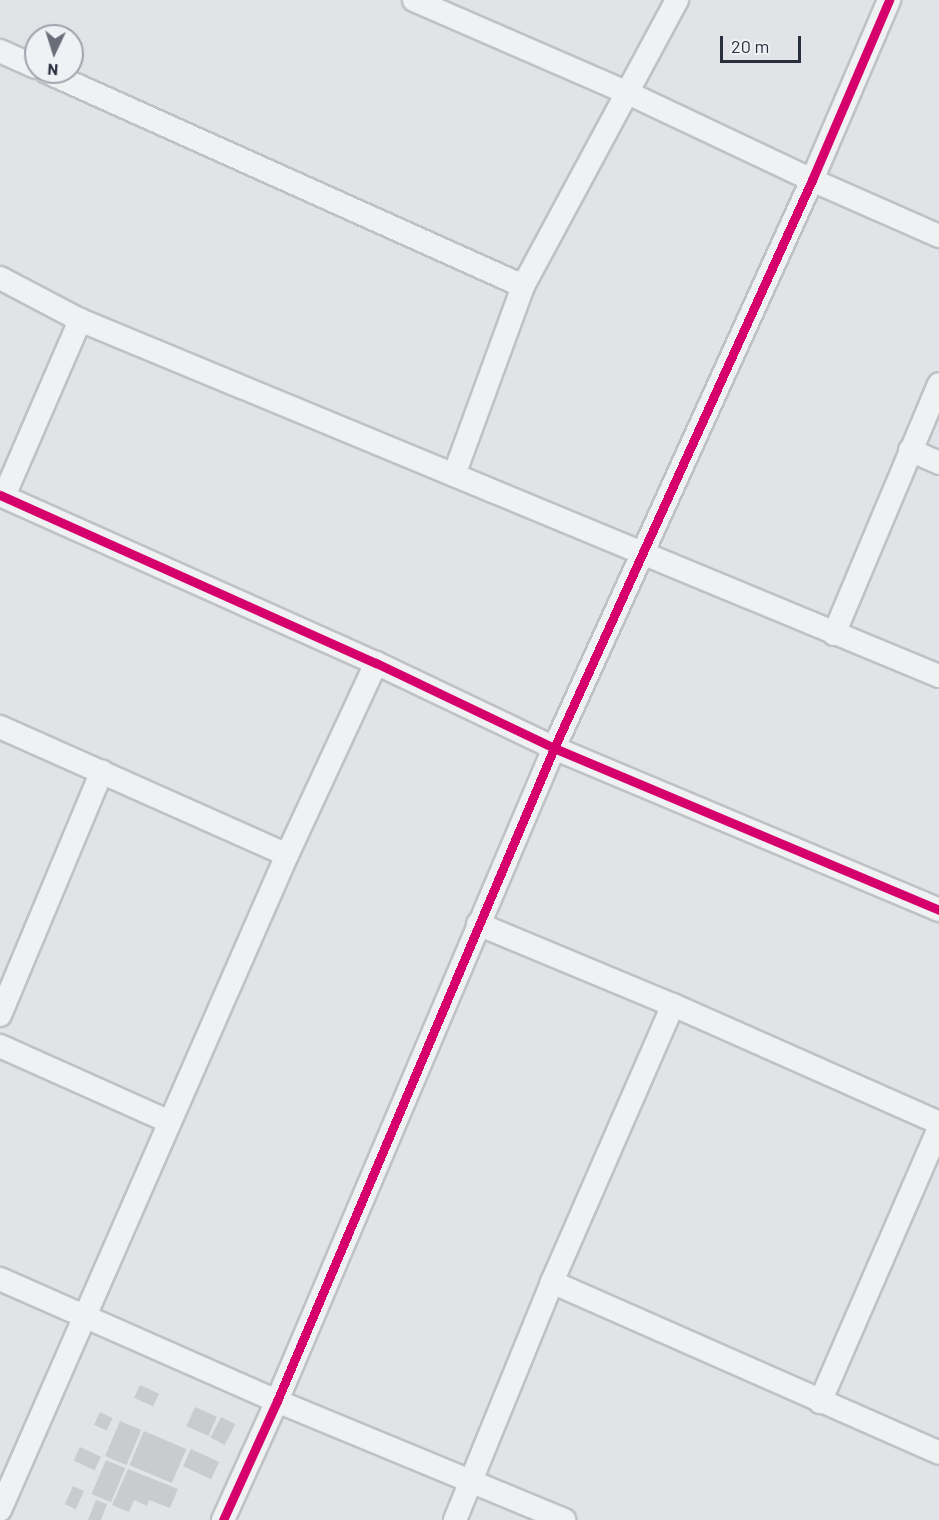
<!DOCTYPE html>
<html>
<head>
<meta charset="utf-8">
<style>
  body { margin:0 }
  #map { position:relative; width:939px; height:1520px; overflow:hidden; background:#e2e3e6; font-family:Barlow,sans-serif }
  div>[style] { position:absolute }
  .building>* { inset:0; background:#cacbce; transform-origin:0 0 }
  .roads { filter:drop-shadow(2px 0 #c0c1c4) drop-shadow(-2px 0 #c0c1c4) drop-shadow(0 2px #c0c1c4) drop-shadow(0 -2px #c0c1c4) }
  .minor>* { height:22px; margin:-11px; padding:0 11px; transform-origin:11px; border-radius:11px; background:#f0f1f3 }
  .cycleway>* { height:9px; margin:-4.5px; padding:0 4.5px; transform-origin:4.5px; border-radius:4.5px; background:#d6006c }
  span { translate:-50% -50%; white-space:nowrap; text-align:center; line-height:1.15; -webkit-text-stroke:4.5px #eff1f5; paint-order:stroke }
  .north { position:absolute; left:24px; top:24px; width:60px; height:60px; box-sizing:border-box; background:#eff1f5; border:2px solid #a0a3ac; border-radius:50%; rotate:184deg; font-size:16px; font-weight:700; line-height:24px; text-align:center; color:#2a2f3e }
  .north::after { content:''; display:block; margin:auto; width:21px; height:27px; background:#6a6e79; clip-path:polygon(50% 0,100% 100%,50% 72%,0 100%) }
  .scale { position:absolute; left:720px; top:36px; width:81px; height:27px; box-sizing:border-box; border:3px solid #2a2f3e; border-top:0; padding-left:8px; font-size:18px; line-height:21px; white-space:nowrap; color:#2a2f3e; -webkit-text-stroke:4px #eff1f5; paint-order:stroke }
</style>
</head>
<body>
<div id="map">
  <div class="building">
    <div style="left:140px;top:1385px;width:21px;height:14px;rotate:25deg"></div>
    <div style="left:195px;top:1407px;width:24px;height:21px;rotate:24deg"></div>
    <div style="left:100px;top:1412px;width:14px;height:14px;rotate:25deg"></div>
    <div style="left:221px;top:1417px;width:16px;height:23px;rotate:27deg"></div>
    <div style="left:120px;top:1421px;width:23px;height:38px;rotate:23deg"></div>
    <div style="left:144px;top:1431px;width:46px;height:37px;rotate:23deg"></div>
    <div style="left:80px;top:1447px;width:23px;height:15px;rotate:25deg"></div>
    <div style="left:191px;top:1449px;width:31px;height:19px;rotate:25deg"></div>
    <div style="left:106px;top:1460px;width:21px;height:37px;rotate:23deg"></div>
    <div style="clip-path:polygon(128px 1469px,178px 1489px,170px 1508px,149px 1500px,147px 1506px,134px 1500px,129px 1512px,112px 1505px)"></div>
    <div style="left:73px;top:1486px;width:12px;height:20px;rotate:24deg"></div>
    <div style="clip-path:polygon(96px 1500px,107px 1504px,101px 1520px,88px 1520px)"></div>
  </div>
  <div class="roads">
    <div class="minor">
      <div style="left:414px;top:0;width:233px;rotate:23.5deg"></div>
      <div style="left:628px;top:93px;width:204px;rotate:25.3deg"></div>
      <div style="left:812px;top:180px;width:139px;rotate:23.8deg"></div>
      <div style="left:0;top:51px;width:39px;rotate:24deg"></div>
      <div style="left:47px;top:72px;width:522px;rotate:24.21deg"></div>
      <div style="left:0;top:278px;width:90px;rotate:27.7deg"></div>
      <div style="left:80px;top:320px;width:930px;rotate:22.51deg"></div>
      <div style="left:910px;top:450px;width:32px;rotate:24deg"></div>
      <div style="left:454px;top:475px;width:201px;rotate:-69.9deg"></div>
      <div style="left:523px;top:286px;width:325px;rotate:-61.7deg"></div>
      <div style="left:0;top:495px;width:412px;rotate:24.1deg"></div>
      <div style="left:376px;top:663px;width:197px;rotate:25.5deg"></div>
      <div style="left:554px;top:748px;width:418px;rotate:22.8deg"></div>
      <div style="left:4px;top:496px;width:192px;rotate:-66.6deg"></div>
      <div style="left:834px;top:634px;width:271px;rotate:-67.2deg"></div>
      <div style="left:0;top:727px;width:314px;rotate:24deg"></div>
      <div style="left:478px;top:924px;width:211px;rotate:22.6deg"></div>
      <div style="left:673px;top:1005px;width:291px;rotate:23.9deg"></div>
      <div style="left:0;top:1015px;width:264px;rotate:-67.3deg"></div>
      <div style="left:0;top:1046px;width:186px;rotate:24.1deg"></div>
      <div style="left:0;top:1279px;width:303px;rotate:23.8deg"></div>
      <div style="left:277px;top:1401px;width:311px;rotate:22.5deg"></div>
      <div style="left:552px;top:1282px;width:423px;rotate:23.8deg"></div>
      <div style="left:820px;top:1402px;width:299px;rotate:-66.5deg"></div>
      <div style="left:0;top:1510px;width:715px;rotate:-66.34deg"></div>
      <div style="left:287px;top:855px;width:212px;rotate:-65.1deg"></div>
      <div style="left:223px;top:1520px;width:131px;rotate:-65.6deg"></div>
      <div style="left:277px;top:1401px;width:709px;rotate:-67.01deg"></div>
      <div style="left:554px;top:748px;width:624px;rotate:-65.57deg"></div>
      <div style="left:812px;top:180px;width:196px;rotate:-66.8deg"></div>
      <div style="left:455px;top:1520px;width:257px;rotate:-67.8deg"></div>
      <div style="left:552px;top:1282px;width:302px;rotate:-66.4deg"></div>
    </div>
  </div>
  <div class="cycleway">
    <div style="left:0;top:495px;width:412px;rotate:24.1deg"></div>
    <div style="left:376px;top:663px;width:197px;rotate:25.5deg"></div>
    <div style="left:554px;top:748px;width:418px;rotate:22.8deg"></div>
    <div style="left:223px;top:1520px;width:131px;rotate:-65.6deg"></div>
    <div style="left:277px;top:1401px;width:709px;rotate:-67.01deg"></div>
    <div style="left:554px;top:748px;width:624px;rotate:-65.57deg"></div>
    <div style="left:812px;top:180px;width:196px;rotate:-66.8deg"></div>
  </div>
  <div class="north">N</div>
  <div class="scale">20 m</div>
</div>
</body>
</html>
